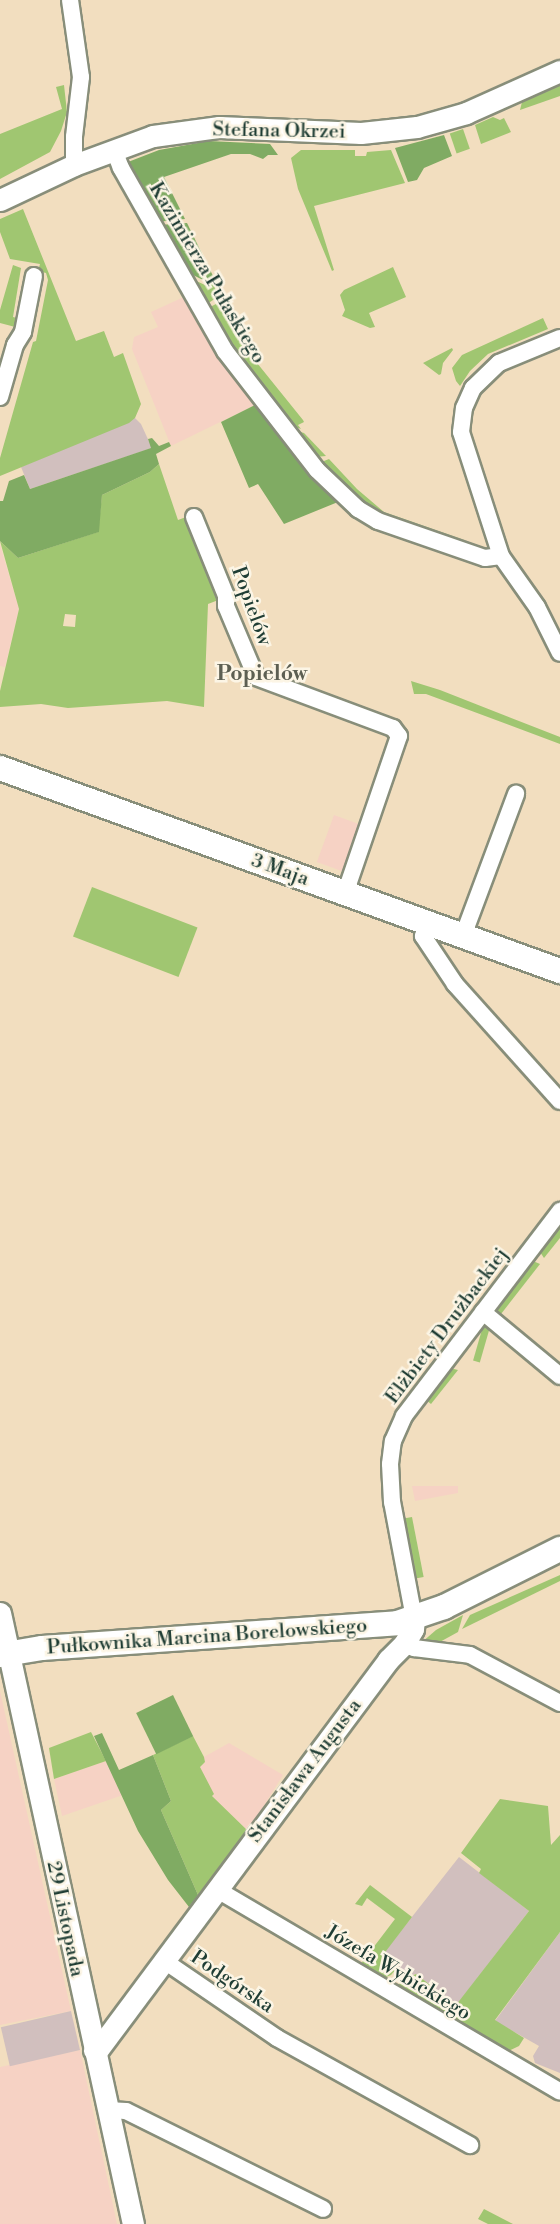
<!DOCTYPE html>
<html>
<head>
<meta charset="utf-8">
<style>
  body { margin:0 }
  #map { position:relative; width:560px; height:2224px; overflow:hidden; background:#f2debf; font-family:"Libre Bodoni",serif }
  div>[style] { position:absolute }
  .built>* { inset:0; background:#f6d2c4; transform-origin:0 0 }
  .industrial>* { inset:0; background:#d1bfbe; transform-origin:0 0 }
  .green>* { inset:0; background:#a0c671; transform-origin:0 0 }
  .forest>* { inset:0; background:#80ab63; transform-origin:0 0 }
  .roads { filter:drop-shadow(2px 0 #888e7a) drop-shadow(-2px 0 #888e7a) drop-shadow(0 2px #888e7a) drop-shadow(0 -2px #888e7a) }
  .minor>* { height:16px; margin:-8px; padding:0 8px; transform-origin:8px; border-radius:8px; background:#fff }
  .tertiary>* { height:21px; margin:-10.5px; padding:0 10.5px; transform-origin:10.5px; border-radius:10.5px; background:#fff }
  .secondary>* { height:24px; margin:-12px; padding:0 12px; transform-origin:12px; border-radius:12px; background:#fff }
  span { translate:-50% -50%; white-space:nowrap; text-align:center; line-height:1.15; -webkit-text-stroke:5px #fcf5e5; paint-order:stroke }
  .street-label { font-size:20px; color:#1f3d34 }
  .neighbourhood-label { font-size:21px; color:#5d5f52; font-weight:700 }
</style>
</head>
<body>
<div id="map">
  <div class="built">
    <div style="clip-path:polygon(186px 296px,219px 352px,255px 405px,171px 446px,132px 349px,134px 337px,158px 327px,151px 312px)"></div>
    <div style="clip-path:polygon(0 545px,19px 609px,5px 667px,0 666px)"></div>
    <div style="left:334px;top:815px;width:27px;height:50px;rotate:20deg"></div>
    <div style="clip-path:polygon(412px 1486px,458px 1486px,458px 1493px,415px 1501px)"></div>
    <div style="clip-path:polygon(0 1691px,71px 2011px,0 2025px)"></div>
    <div style="clip-path:polygon(229px 1743px,283px 1775px,248px 1831px,212px 1796px,200px 1767px,205px 1762px,204px 1757px)"></div>
    <div style="clip-path:polygon(106px 1761px,123px 1795px,62px 1816px,54px 1779px)"></div>
    <div style="clip-path:polygon(80px 2050px,117px 2224px,0 2224px,0 2067px)"></div>
  </div>
  <div class="industrial">
    <div style="clip-path:polygon(135px 418px,141px 424px,152px 448px,30px 489px,21px 467px)"></div>
    <div style="clip-path:polygon(459px 1857px,529px 1911px,456px 2006px,416px 1974px,409px 1976px,382px 1955px)"></div>
    <div style="clip-path:polygon(560px 1932px,560px 2073px,535px 2063px,533px 2056px,539px 2046px,495px 2021px)"></div>
    <div style="left:71px;top:2011px;width:40px;height:72px;rotate:77deg"></div>
  </div>
  <div class="green">
    <div style="clip-path:polygon(64px 85px,67px 112px,61px 131px,50px 152px,0 179px,0 134px,62px 109px,56px 87px)"></div>
    <div style="clip-path:polygon(560px 85px,560px 96px,520px 110px,522px 102px)"></div>
    <div style="clip-path:polygon(493px 117px,500px 120px,504px 118px,511px 132px,481px 144px,475px 125px)"></div>
    <div style="left:463px;top:129px;width:21px;height:14px;rotate:71deg"></div>
    <div style="clip-path:polygon(301px 150px,355px 150px,355px 156px,366px 156px,367px 152px,391px 150px,405px 183px,314px 206px,334px 270px,332px 271px,298px 189px,291px 158px)"></div>
    <div style="clip-path:polygon(23px 209px,76px 341px,104px 331px,114px 357px,123px 353px,141px 404px,135px 418px,129px 423px,0 476px,0 458px,33px 342px,36px 341px,48px 280px,46px 273px,38px 271px,40px 264px,10px 259px,0 232px,0 219px)"></div>
    <div style="clip-path:polygon(13px 265px,21px 268px,13px 317px,21px 319px,19px 328px,0 323px,0 310px)"></div>
    <div style="clip-path:polygon(393px 267px,406px 297px,369px 313px,375px 327px,370px 328px,342px 316px,345px 310px,340px 295px,344px 290px)"></div>
    <div style="clip-path:polygon(188px 277px,207px 286px,212px 282px,219px 296px,204px 306px)"></div>
    <div style="clip-path:polygon(224px 300px,240px 342px,303px 420px,304px 422px,298px 425px,301px 429px,287px 424px,206px 309px)"></div>
    <div style="clip-path:polygon(543px 318px,548px 329px,488px 354px,470px 371px,460px 386px,456px 381px,452px 368px,462px 355px)"></div>
    <div style="clip-path:polygon(452px 348px,453px 350px,443px 363px,441px 374px,439px 375px,423px 363px)"></div>
    <div style="clip-path:polygon(290px 429px,304px 433px,326px 456px,315px 457px)"></div>
    <div style="clip-path:polygon(329px 459px,357px 489px,384px 512px,470px 542px,379px 514px,363px 504px,319px 463px)"></div>
    <div style="clip-path:polygon(evenodd,159px 464px,178px 520px,186px 517px,221px 599px,208px 604px,204px 707px,167px 701px,68px 708px,41px 704px,0 707px,0 691px,19px 609px,0 541px,18px 558px,98px 532px,102px 495px,150px 472px,159px 464px,65px 614px,76px 615px,75px 627px,63px 626px,65px 614px)"></div>
    <div style="clip-path:polygon(411px 681px,440px 690px,560px 737px,560px 744px,426px 694px,414px 694px)"></div>
    <div style="left:92px;top:887px;width:113px;height:53px;rotate:21deg"></div>
    <div style="clip-path:polygon(560px 1227px,560px 1238px,544px 1258px,540px 1252px)"></div>
    <div style="clip-path:polygon(533px 1261px,540px 1264px,501px 1314px,499px 1313px,496px 1309px)"></div>
    <div style="left:483px;top:1326px;width:7px;height:36px;rotate:16deg"></div>
    <div style="clip-path:polygon(450px 1368px,458px 1370px,431px 1404px,426px 1400px)"></div>
    <div style="left:412px;top:1517px;width:61px;height:7px;rotate:79deg"></div>
    <div style="clip-path:polygon(560px 1575px,560px 1581px,462px 1629px,470px 1615px)"></div>
    <div style="clip-path:polygon(463px 1615px,458px 1632px,438px 1643px,421px 1643px,436px 1630px)"></div>
    <div style="clip-path:polygon(91px 1732px,106px 1761px,54px 1779px,49px 1748px)"></div>
    <div style="clip-path:polygon(193px 1736px,204px 1757px,205px 1762px,200px 1767px,214px 1794px,212px 1796px,248px 1831px,198px 1895px,161px 1810px,171px 1801px,153px 1755px)"></div>
    <div style="clip-path:polygon(500px 1799px,548px 1806px,551px 1845px,560px 1835px,560px 1932px,495px 2020px,524px 2038px,519px 2046px,504px 2053px,397px 1991px,398px 1985px,405px 1979px,416px 1974px,456px 2005px,529px 1911px,479px 1873px,481px 1869px,461px 1853px)"></div>
    <div style="clip-path:polygon(370px 1885px,412px 1917px,383px 1955px,398px 1967px,391px 1975px,379px 1980px,360px 1965px,395px 1919px,367px 1898px,362px 1906px,355px 1904px)"></div>
    <div style="clip-path:polygon(484px 2209px,513px 2224px,488px 2224px,478px 2219px)"></div>
  </div>
  <div class="forest">
    <div style="clip-path:polygon(444px 135px,452px 156px,424px 168px,417px 180px,408px 182px,395px 148px)"></div>
    <div style="clip-path:polygon(209px 141px,270px 144px,278px 155px,268px 155px,263px 159px,250px 154px,231px 154px,164px 177px,185px 219px,157px 222px,128px 162px,159px 150px)"></div>
    <div style="clip-path:polygon(187px 223px,214px 278px,207px 282px,187px 272px,159px 225px)"></div>
    <div style="clip-path:polygon(255px 405px,290px 451px,338px 502px,284px 524px,258px 484px,249px 488px,221px 422px)"></div>
    <div style="clip-path:polygon(152px 438px,159px 446px,169px 442px,171px 446px,156px 454px,159px 464px,150px 472px,102px 495px,99px 532px,18px 558px,0 541px,0 501px,3px 501px,9px 481px,24px 475px,30px 489px,151px 448px,148px 439px)"></div>
    <div style="left:173px;top:1695px;width:46px;height:41px;rotate:64deg"></div>
    <div style="clip-path:polygon(102px 1733px,119px 1770px,153px 1755px,171px 1801px,161px 1810px,198px 1895px,189px 1907px,168px 1880px,138px 1831px,94px 1736px)"></div>
  </div>
  <div class="roads">
    <div class="minor">
      <div style="left:70px;top:0;width:78px;rotate:81.9deg"></div>
      <div style="left:81px;top:77px;width:60px;rotate:96.7deg"></div>
      <div style="left:74px;top:137px;width:28px;rotate:90deg"></div>
      <div style="left:114px;top:150px;width:19px;rotate:69deg"></div>
      <div style="left:121px;top:168px;width:210px;rotate:60.4deg"></div>
      <div style="left:225px;top:351px;width:150px;rotate:52.3deg"></div>
      <div style="left:317px;top:470px;width:57px;rotate:43.6deg"></div>
      <div style="left:358px;top:509px;width:23px;rotate:31deg"></div>
      <div style="left:378px;top:521px;width:113px;rotate:19.1deg"></div>
      <div style="left:485px;top:558px;width:16px;rotate:-7deg"></div>
      <div style="left:501px;top:556px;width:62px;rotate:54.8deg"></div>
      <div style="left:537px;top:607px;width:51px;rotate:63.4deg"></div>
      <div style="left:0;top:397px;width:54px;rotate:-73.9deg"></div>
      <div style="left:15px;top:345px;width:15px;rotate:-58deg"></div>
      <div style="left:23px;top:332px;width:57px;rotate:-78.9deg"></div>
      <div style="left:194px;top:517px;width:85px;rotate:67.9deg"></div>
      <div style="left:226px;top:596px;width:10px;rotate:90deg"></div>
      <div style="left:226px;top:606px;width:77px;rotate:67.1deg"></div>
      <div style="left:256px;top:677px;width:146px;rotate:20.4deg"></div>
      <div style="left:393px;top:728px;width:10px;rotate:53deg"></div>
      <div style="left:399px;top:736px;width:167px;rotate:108.9deg"></div>
      <div style="left:501px;top:556px;width:130px;rotate:-107.9deg"></div>
      <div style="left:461px;top:432px;width:24px;rotate:-83deg"></div>
      <div style="left:464px;top:408px;width:22px;rotate:-66deg"></div>
      <div style="left:473px;top:388px;width:36px;rotate:-44deg"></div>
      <div style="left:499px;top:363px;width:66px;rotate:-22.3deg"></div>
      <div style="left:428px;top:924px;width:13px;rotate:113deg"></div>
      <div style="left:423px;top:936px;width:58px;rotate:56.3deg"></div>
      <div style="left:455px;top:984px;width:157px;rotate:48.1deg"></div>
      <div style="left:463px;top:936px;width:152px;rotate:-69.5deg"></div>
      <div style="left:483px;top:1312px;width:100px;rotate:39.7deg"></div>
      <div style="left:414px;top:1618px;width:118px;rotate:-100.7deg"></div>
      <div style="left:392px;top:1502px;width:38px;rotate:-93deg"></div>
      <div style="left:390px;top:1464px;width:23px;rotate:-83deg"></div>
      <div style="left:393px;top:1441px;width:27px;rotate:-66deg"></div>
      <div style="left:404px;top:1416px;width:258px;rotate:-52.7deg"></div>
      <div style="left:404px;top:1644px;width:11px;rotate:22deg"></div>
      <div style="left:414px;top:1648px;width:56px;rotate:7.1deg"></div>
      <div style="left:470px;top:1655px;width:102px;rotate:28.1deg"></div>
      <div style="left:216px;top:1889px;width:399px;rotate:30.5deg"></div>
      <div style="left:163px;top:1960px;width:138px;rotate:34.4deg"></div>
      <div style="left:277px;top:2038px;width:221px;rotate:29deg"></div>
      <div style="left:107px;top:2110px;width:19px;rotate:3deg"></div>
      <div style="left:126px;top:2111px;width:220px;rotate:26.4deg"></div>
    </div>
    <div class="tertiary">
      <div style="left:0;top:200px;width:82px;rotate:-25.3deg"></div>
      <div style="left:74px;top:165px;width:84px;rotate:-20.2deg"></div>
      <div style="left:153px;top:136px;width:67px;rotate:-7.8deg"></div>
      <div style="left:219px;top:127px;width:142px;rotate:2.4deg"></div>
      <div style="left:361px;top:133px;width:56px;rotate:-6.1deg"></div>
      <div style="left:417px;top:127px;width:51px;rotate:-15.9deg"></div>
      <div style="left:466px;top:113px;width:103px;rotate:-24.1deg"></div>
      <div style="left:0;top:1613px;width:625px;rotate:77.72deg"></div>
      <div style="left:94px;top:2050px;width:5px;rotate:-22deg"></div>
      <div style="left:99px;top:2048px;width:484px;rotate:-53.3deg"></div>
      <div style="left:388px;top:1660px;width:23px;rotate:-45deg"></div>
      <div style="left:404px;top:1644px;width:17px;rotate:-59deg"></div>
      <div style="left:413px;top:1629px;width:11px;rotate:-85deg"></div>
    </div>
    <div class="secondary">
      <div style="left:0;top:768px;width:596px;rotate:19.93deg"></div>
      <div style="left:0;top:1655px;width:43px;rotate:-9.5deg"></div>
      <div style="left:42px;top:1648px;width:356px;rotate:-4deg"></div>
      <div style="left:397px;top:1623px;width:50px;rotate:-18.8deg"></div>
      <div style="left:444px;top:1607px;width:130px;rotate:-26.6deg"></div>
    </div>
  </div>
  <div class="street-label">
    <span style="left:279px;top:131px;rotate:1deg">Stefana Okrzei</span>
    <span style="left:207px;top:273px;rotate:59deg">Kazimierza Pułaskiego</span>
    <span style="left:251px;top:606px;rotate:70deg">Popielów</span>
    <span style="left:280px;top:870px;rotate:20deg">3 Maja</span>
    <span style="left:447px;top:1326px;rotate:-53deg">Elżbiety Drużbackiej</span>
    <span style="left:207px;top:1637px;rotate:-4deg">Pułkownika Marcina Borelowskiego</span>
    <span style="left:305px;top:1771px;rotate:-53deg">Stanisława Augusta</span>
    <span style="left:65px;top:1919px;rotate:78deg">29 Listopada</span>
    <span style="left:398px;top:1973px;rotate:31deg">Józefa Wybickiego</span>
    <span style="left:232px;top:1982px;rotate:34deg">Podgórska</span>
  </div>
  <div class="neighbourhood-label">
    <span style="left:262px;top:674px">Popielów</span>
  </div>
</div>
</body>
</html>
